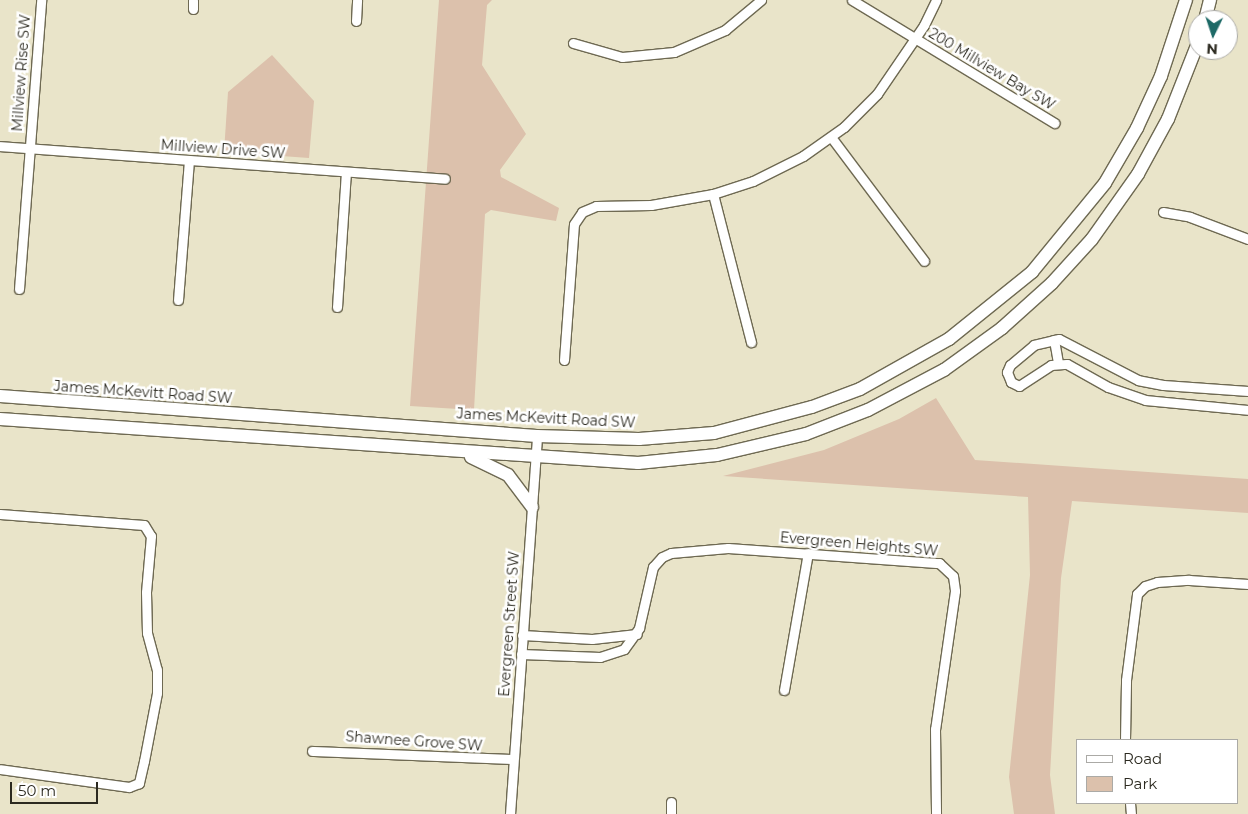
<!DOCTYPE html>
<html>
<head>
<meta charset="utf-8">
<style>
  body { margin:0 }
  #map { position:relative; width:1248px; height:814px; overflow:hidden; background:#e9e4c9; font-family:Montserrat,sans-serif }
  div>[style] { position:absolute }
  .green>* { inset:0; background:#dcc1ac }
  .roads { filter:drop-shadow(1px 0 #6e6952) drop-shadow(-1px 0 #6e6952) drop-shadow(0 1px #6e6952) drop-shadow(0 -1px #6e6952) }
  .street>* { height:9px; margin:-4.5px; padding:0 4.5px; transform-origin:4.5px; border-radius:4.5px; background:#fff }
  .secondary>* { height:12px; margin:-6px; padding:0 6px; transform-origin:6px; border-radius:6px; background:#fff }
  span { translate:-50% -50%; white-space:nowrap; text-align:center; line-height:1.15; -webkit-text-stroke:5px #fff; paint-order:stroke }
  .street-label { font-size:14px; color:#2c2a20 }
  .legend { position:absolute; left:1076px; top:739px; width:162px; height:65px; box-sizing:border-box; background:#fff; border:1px solid #abaaa6; margin:0; padding:6px 9px; list-style:none; font-size:15px; color:#2c2a20 }
  .legend li { display:flex; align-items:center; gap:10px; height:25px }
  .legend b { width:25px; border:1px solid #abaaa6 }
  .north { position:absolute; left:1188px; top:10px; width:50px; height:50px; box-sizing:border-box; background:#fff; border:1px solid #abaaa6; border-radius:50%; rotate:184deg; font-size:14px; font-weight:700; line-height:20px; text-align:center; color:#2c2a20 }
  .north::after { content:''; display:block; margin:auto; width:18px; height:22px; background:#1d6966; clip-path:polygon(50% 0,100% 100%,50% 72%,0 100%) }
  .scale { position:absolute; left:10px; top:782px; width:88px; height:22px; box-sizing:border-box; border:2px solid #2c2a20; border-top:0; padding-left:6px; font-size:15px; line-height:18px; white-space:nowrap; color:#2c2a20; -webkit-text-stroke:4px #fff; paint-order:stroke }
</style>
</head>
<body>
<div id="map">
  <div class="green">
    <div style="clip-path:polygon(439px 0,492px 0,487px 5px,482px 65px,526px 134px,500px 170px,501px 177px,559px 208px,556px 221px,491px 210px,485px 214px,474px 410px,410px 406px)"></div>
    <div style="clip-path:polygon(272px 55px,314px 101px,309px 158px,224px 152px,228px 92px)"></div>
    <div style="clip-path:polygon(936px 398px,975px 460px,1248px 479px,1248px 513px,1072px 501px,1061px 578px,1050px 775px,1055px 814px,1014px 814px,1009px 777px,1030px 575px,1028px 497px,723px 476px,824px 450px,899px 419px)"></div>
  </div>
  <div class="roads">
    <div class="street">
      <div style="left:193px;top:0;width:9px;rotate:90deg"></div>
      <div style="left:852px;top:0;width:237px;rotate:31.3deg"></div>
      <div style="left:356px;top:21px;width:21px;rotate:-87deg"></div>
      <div style="left:573px;top:43px;width:51px;rotate:15.9deg"></div>
      <div style="left:622px;top:57px;width:52px;rotate:-5.5deg"></div>
      <div style="left:674px;top:52px;width:56px;rotate:-23.3deg"></div>
      <div style="left:725px;top:30px;width:47px;rotate:-39.8deg"></div>
      <div style="left:831px;top:137px;width:155px;rotate:53.1deg"></div>
      <div style="left:0;top:146px;width:446px;rotate:4.2deg"></div>
      <div style="left:713px;top:194px;width:153px;rotate:75.6deg"></div>
      <div style="left:1163px;top:212px;width:27px;rotate:10deg"></div>
      <div style="left:1190px;top:217px;width:62px;rotate:20.8deg"></div>
      <div style="left:19px;top:289px;width:290px;rotate:-85.6deg"></div>
      <div style="left:178px;top:300px;width:140px;rotate:-85.5deg"></div>
      <div style="left:337px;top:307px;width:135px;rotate:-86.2deg"></div>
      <div style="left:1054px;top:340px;width:23px;rotate:80deg"></div>
      <div style="left:564px;top:360px;width:136px;rotate:-85.8deg"></div>
      <div style="left:574px;top:224px;width:14px;rotate:-56deg"></div>
      <div style="left:582px;top:212px;width:15px;rotate:-23deg"></div>
      <div style="left:596px;top:206px;width:55px;rotate:-1deg"></div>
      <div style="left:651px;top:205px;width:63px;rotate:-10.1deg"></div>
      <div style="left:713px;top:194px;width:42px;rotate:-18deg"></div>
      <div style="left:753px;top:181px;width:56px;rotate:-26.6deg"></div>
      <div style="left:803px;top:156px;width:50px;rotate:-35.3deg"></div>
      <div style="left:844px;top:127px;width:47px;rotate:-45deg"></div>
      <div style="left:877px;top:94px;width:83px;rotate:-55.7deg"></div>
      <div style="left:924px;top:25px;width:28px;rotate:-64deg"></div>
      <div style="left:1248px;top:391px;width:85px;rotate:-176deg"></div>
      <div style="left:1163px;top:385px;width:25px;rotate:-169deg"></div>
      <div style="left:1138px;top:380px;width:89px;rotate:-152.6deg"></div>
      <div style="left:1059px;top:339px;width:26px;rotate:167deg"></div>
      <div style="left:1034px;top:345px;width:31px;rotate:140deg"></div>
      <div style="left:1010px;top:365px;width:8px;rotate:113deg"></div>
      <div style="left:1007px;top:372px;width:11px;rotate:68deg"></div>
      <div style="left:1011px;top:382px;width:9px;rotate:27deg"></div>
      <div style="left:1019px;top:386px;width:38px;rotate:-33deg"></div>
      <div style="left:1051px;top:365px;width:16px;rotate:-4deg"></div>
      <div style="left:1067px;top:364px;width:47px;rotate:29.3deg"></div>
      <div style="left:1108px;top:387px;width:39px;rotate:19deg"></div>
      <div style="left:1145px;top:400px;width:103px;rotate:5.5deg"></div>
      <div style="left:0;top:514px;width:144px;rotate:4.4deg"></div>
      <div style="left:144px;top:525px;width:13px;rotate:58deg"></div>
      <div style="left:151px;top:536px;width:56px;rotate:95.1deg"></div>
      <div style="left:146px;top:592px;width:41px;rotate:88.6deg"></div>
      <div style="left:147px;top:633px;width:38px;rotate:75deg"></div>
      <div style="left:157px;top:670px;width:23px;rotate:90deg"></div>
      <div style="left:157px;top:693px;width:69px;rotate:100.8deg"></div>
      <div style="left:144px;top:761px;width:23px;rotate:103deg"></div>
      <div style="left:139px;top:783px;width:11px;rotate:158deg"></div>
      <div style="left:129px;top:787px;width:130px;rotate:-172.1deg"></div>
      <div style="left:522px;top:635px;width:70px;rotate:3.3deg"></div>
      <div style="left:592px;top:639px;width:45px;rotate:-6.3deg"></div>
      <div style="left:521px;top:654px;width:79px;rotate:2.2deg"></div>
      <div style="left:600px;top:657px;width:25px;rotate:-18deg"></div>
      <div style="left:624px;top:649px;width:26px;rotate:-54deg"></div>
      <div style="left:639px;top:628px;width:63px;rotate:-77.1deg"></div>
      <div style="left:653px;top:567px;width:13px;rotate:-48deg"></div>
      <div style="left:662px;top:557px;width:10px;rotate:-24deg"></div>
      <div style="left:671px;top:553px;width:57px;rotate:-5deg"></div>
      <div style="left:728px;top:548px;width:212px;rotate:4.1deg"></div>
      <div style="left:939px;top:563px;width:19px;rotate:43deg"></div>
      <div style="left:953px;top:576px;width:15px;rotate:82deg"></div>
      <div style="left:955px;top:591px;width:139px;rotate:98.2deg"></div>
      <div style="left:935px;top:729px;width:85px;rotate:89.3deg"></div>
      <div style="left:784px;top:690px;width:139px;rotate:-80.1deg"></div>
      <div style="left:1125px;top:740px;width:60px;rotate:-89deg"></div>
      <div style="left:1126px;top:680px;width:87px;rotate:-82.7deg"></div>
      <div style="left:1137px;top:594px;width:11px;rotate:-45deg"></div>
      <div style="left:1145px;top:586px;width:13px;rotate:-18deg"></div>
      <div style="left:1157px;top:582px;width:32px;rotate:-4deg"></div>
      <div style="left:1189px;top:580px;width:59px;rotate:3.9deg"></div>
      <div style="left:312px;top:751px;width:201px;rotate:2.3deg"></div>
      <div style="left:1130px;top:803px;width:11px;rotate:85deg"></div>
      <div style="left:510px;top:814px;width:379px;rotate:-85.9deg"></div>
      <div style="left:671px;top:814px;width:12px;rotate:-90deg"></div>
    </div>
    <div class="secondary">
      <div style="left:1205px;top:20px;width:21px;rotate:-76deg"></div>
      <div style="left:0;top:396px;width:538px;rotate:4.26deg"></div>
      <div style="left:537px;top:436px;width:102px;rotate:1.7deg"></div>
      <div style="left:639px;top:439px;width:75px;rotate:-4.6deg"></div>
      <div style="left:714px;top:433px;width:101px;rotate:-14.9deg"></div>
      <div style="left:812px;top:407px;width:51px;rotate:-20.6deg"></div>
      <div style="left:860px;top:389px;width:102px;rotate:-29.3deg"></div>
      <div style="left:949px;top:339px;width:107px;rotate:-38.9deg"></div>
      <div style="left:1032px;top:272px;width:115px;rotate:-50.6deg"></div>
      <div style="left:1105px;top:183px;width:64px;rotate:-59.8deg"></div>
      <div style="left:1137px;top:128px;width:57px;rotate:-65.2deg"></div>
      <div style="left:1161px;top:76px;width:80px;rotate:-71.8deg"></div>
      <div style="left:0;top:419px;width:640px;rotate:3.95deg"></div>
      <div style="left:638px;top:463px;width:79px;rotate:-5.8deg"></div>
      <div style="left:717px;top:455px;width:91px;rotate:-13.3deg"></div>
      <div style="left:806px;top:434px;width:66px;rotate:-21.2deg"></div>
      <div style="left:868px;top:410px;width:86px;rotate:-27.8deg"></div>
      <div style="left:944px;top:370px;width:72px;rotate:-35.9deg"></div>
      <div style="left:1002px;top:328px;width:67px;rotate:-42deg"></div>
      <div style="left:1052px;top:283px;width:59px;rotate:-47.7deg"></div>
      <div style="left:1092px;top:239px;width:80px;rotate:-54.7deg"></div>
      <div style="left:1138px;top:174px;width:63px;rotate:-61.4deg"></div>
      <div style="left:1168px;top:119px;width:82px;rotate:-68.5deg"></div>
      <div style="left:471px;top:457px;width:41px;rotate:25.9deg"></div>
      <div style="left:508px;top:475px;width:40px;rotate:53deg"></div>
    </div>
  </div>
  <div class="street-label">
    <span style="left:992px;top:69px;rotate:31deg">200 Millview Bay SW</span>
    <span style="left:21px;top:73px;rotate:-86deg">Millview Rise SW</span>
    <span style="left:223px;top:149px;rotate:4deg">Millview Drive SW</span>
    <span style="left:143px;top:392px;rotate:4deg">James McKevitt Road SW</span>
    <span style="left:546px;top:418px;rotate:3deg">James McKevitt Road SW</span>
    <span style="left:859px;top:544px;rotate:5deg">Evergreen Heights SW</span>
    <span style="left:509px;top:624px;rotate:-86deg">Evergreen Street SW</span>
    <span style="left:414px;top:741px;rotate:4deg">Shawnee Grove SW</span>
  </div>
  <ul class="legend">
  <li><b style="height:6px;background:#fff"></b>Road</li>
  <li><b style="height:14px;background:#dcc1ac"></b>Park</li>
  </ul>
  <div class="north">N</div>
  <div class="scale">50 m</div>
</div>
</body>
</html>
